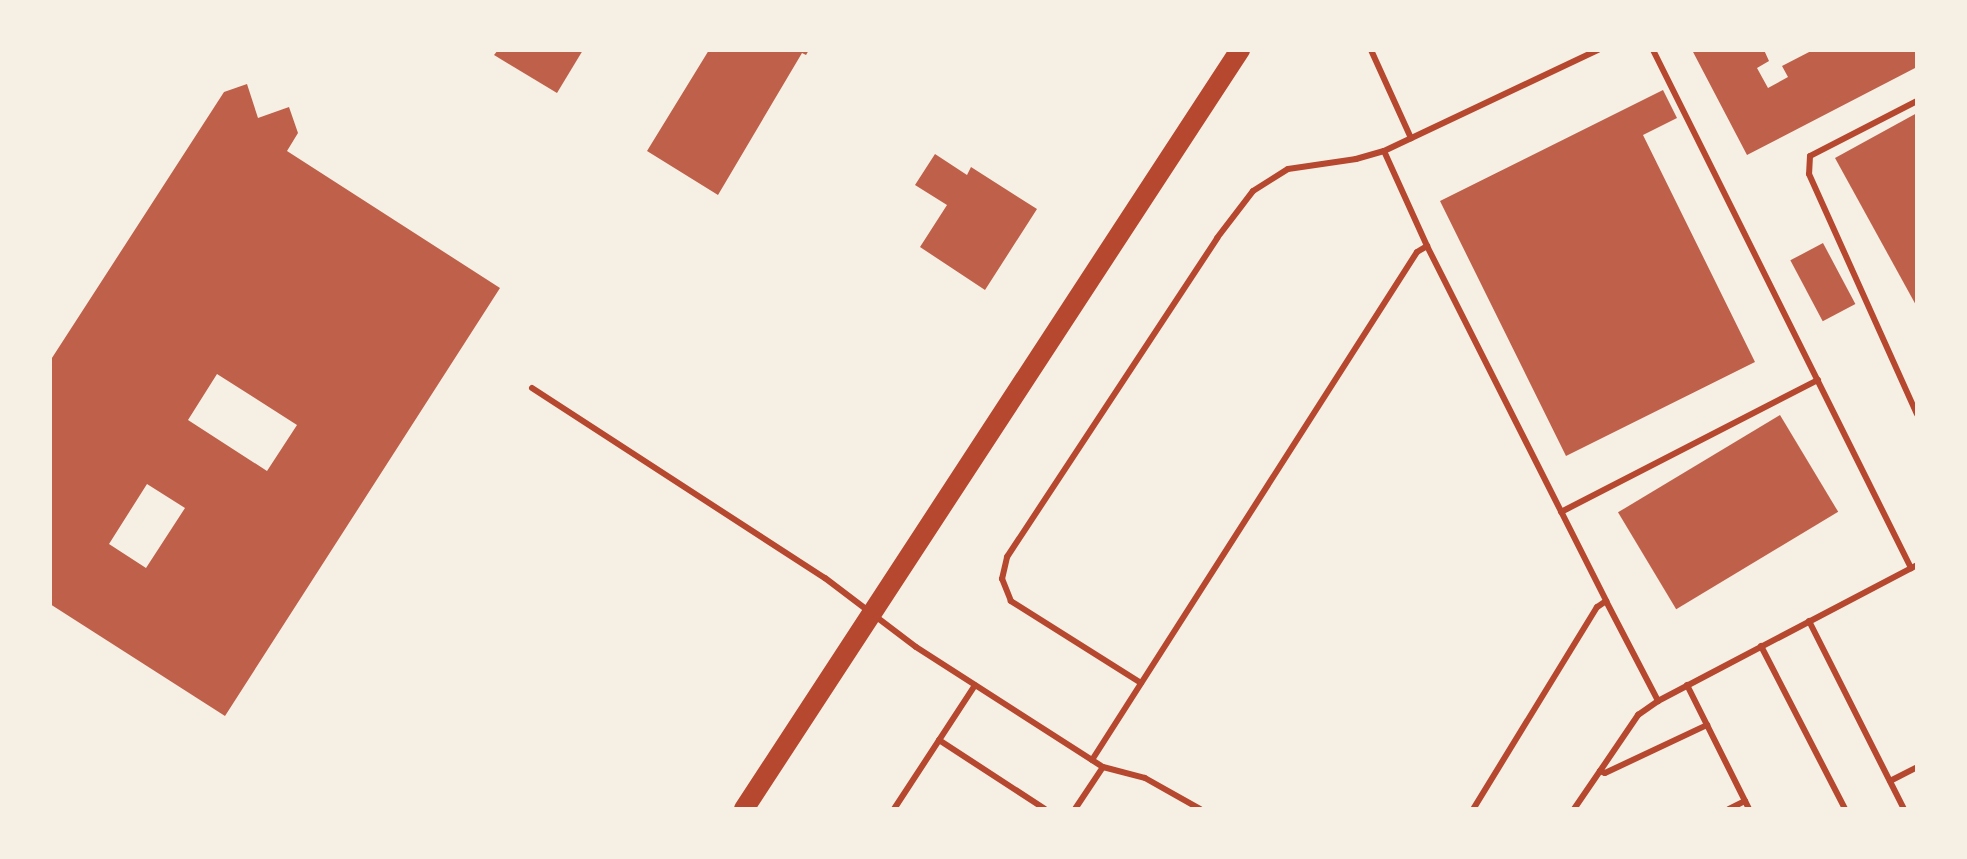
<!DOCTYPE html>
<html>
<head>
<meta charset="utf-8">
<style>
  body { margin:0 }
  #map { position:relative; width:1967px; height:859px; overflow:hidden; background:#f6efe4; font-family:Roboto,sans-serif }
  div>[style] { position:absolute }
  .building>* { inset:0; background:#bf614a; transform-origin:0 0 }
  .service>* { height:6px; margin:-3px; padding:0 3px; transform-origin:3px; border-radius:3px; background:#b5482f }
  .primary>* { height:20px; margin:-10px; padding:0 10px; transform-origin:10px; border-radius:10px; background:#b5482f }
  span { translate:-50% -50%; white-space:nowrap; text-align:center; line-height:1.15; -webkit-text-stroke:6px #f6efe4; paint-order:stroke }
  .frame { position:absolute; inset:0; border:52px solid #f6efe4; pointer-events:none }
</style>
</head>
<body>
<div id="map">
  <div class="building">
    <div style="clip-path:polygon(498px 50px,583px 50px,557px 93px,494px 55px)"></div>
    <div style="clip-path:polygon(709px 50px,809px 50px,806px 55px,802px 53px,718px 195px,647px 151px)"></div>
    <div style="clip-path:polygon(1692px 50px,1764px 50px,1769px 61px,1757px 68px,1768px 88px,1788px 77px,1782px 66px,1813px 50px,1917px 50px,1917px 67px,1747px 155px)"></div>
    <div style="clip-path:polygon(evenodd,247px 84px,258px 118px,289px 107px,298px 133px,287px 151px,500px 288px,225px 716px,50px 604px,50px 361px,224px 92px,247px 84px,217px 374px,297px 425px,267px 471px,188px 420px,217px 374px,247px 84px,147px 484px,185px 508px,146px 568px,109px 544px,147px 484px)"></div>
    <div style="clip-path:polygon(1663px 90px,1677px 118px,1643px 135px,1755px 362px,1566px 456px,1440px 201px)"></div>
    <div style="clip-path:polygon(1917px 113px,1917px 307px,1835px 158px)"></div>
    <div style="clip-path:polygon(935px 154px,967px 175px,971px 167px,1037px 209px,985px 290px,920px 247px,947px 205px,915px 185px)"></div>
    <div style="left:1823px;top:243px;width:69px;height:37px;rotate:62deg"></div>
    <div style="left:1780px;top:415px;width:113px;height:189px;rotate:59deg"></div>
  </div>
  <div class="service">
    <div style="left:1371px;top:50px;width:97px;rotate:65.6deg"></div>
    <div style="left:1653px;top:50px;width:579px;rotate:63.52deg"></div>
    <div style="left:1917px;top:101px;width:120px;rotate:152.8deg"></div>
    <div style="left:1810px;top:156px;width:18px;rotate:93deg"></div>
    <div style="left:1809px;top:174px;width:263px;rotate:65.8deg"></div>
    <div style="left:1384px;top:151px;width:104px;rotate:65.6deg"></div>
    <div style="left:1427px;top:246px;width:398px;rotate:63.2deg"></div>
    <div style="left:1606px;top:601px;width:11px;rotate:146deg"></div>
    <div style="left:1597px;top:607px;width:237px;rotate:121.5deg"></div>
    <div style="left:532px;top:388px;width:349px;rotate:33deg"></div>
    <div style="left:825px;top:578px;width:114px;rotate:37.2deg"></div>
    <div style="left:916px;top:647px;width:222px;rotate:32.7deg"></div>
    <div style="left:1103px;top:767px;width:43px;rotate:14.7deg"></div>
    <div style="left:1145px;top:778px;width:63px;rotate:29.4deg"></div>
    <div style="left:1561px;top:512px;width:289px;rotate:-27.2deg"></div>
    <div style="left:1606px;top:601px;width:113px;rotate:62.5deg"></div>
    <div style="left:1658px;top:701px;width:293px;rotate:-27.7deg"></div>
    <div style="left:1809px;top:621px;width:211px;rotate:63.2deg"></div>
    <div style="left:1761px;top:646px;width:183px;rotate:62.7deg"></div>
    <div style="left:1141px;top:683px;width:154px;rotate:-147.8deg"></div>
    <div style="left:1011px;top:601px;width:24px;rotate:-112deg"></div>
    <div style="left:1002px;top:579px;width:23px;rotate:-77deg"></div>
    <div style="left:1007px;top:557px;width:382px;rotate:-56.6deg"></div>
    <div style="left:1217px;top:238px;width:59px;rotate:-52.5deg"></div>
    <div style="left:1253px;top:191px;width:41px;rotate:-32.2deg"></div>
    <div style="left:1288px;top:169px;width:69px;rotate:-8.4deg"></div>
    <div style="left:1356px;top:159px;width:29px;rotate:-16deg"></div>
    <div style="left:1384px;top:151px;width:237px;rotate:-25.3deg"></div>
    <div style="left:1687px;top:685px;width:139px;rotate:63.4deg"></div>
    <div style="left:939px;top:740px;width:126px;rotate:33.1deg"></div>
    <div style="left:1092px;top:760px;width:603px;rotate:-57.39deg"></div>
    <div style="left:1417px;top:252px;width:12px;rotate:-31deg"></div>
    <div style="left:1600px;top:771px;width:68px;rotate:-55.8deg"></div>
    <div style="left:1638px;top:715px;width:24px;rotate:-35deg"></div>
    <div style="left:1890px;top:781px;width:30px;rotate:-27deg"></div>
    <div style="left:894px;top:809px;width:148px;rotate:-56.8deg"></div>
    <div style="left:1075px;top:809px;width:50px;rotate:-56.3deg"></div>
    <div style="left:1574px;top:809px;width:46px;rotate:-55.6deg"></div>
    <div style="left:1600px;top:771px;width:5px;rotate:22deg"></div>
    <div style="left:1605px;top:773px;width:113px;rotate:-25.2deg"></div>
    <div style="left:1729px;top:809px;width:18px;rotate:-27deg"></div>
  </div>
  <div class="primary">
    <div style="left:744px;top:809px;width:907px;rotate:-56.84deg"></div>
  </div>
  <div class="frame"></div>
</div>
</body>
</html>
